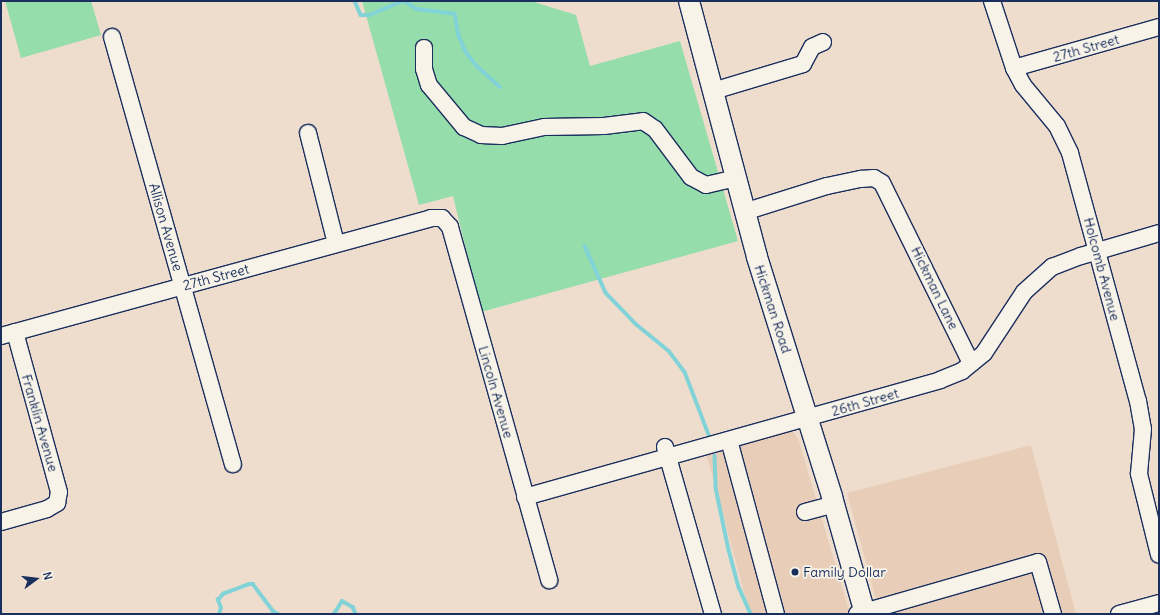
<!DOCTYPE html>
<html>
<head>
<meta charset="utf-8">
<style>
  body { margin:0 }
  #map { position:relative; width:1160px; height:615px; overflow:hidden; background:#edc; font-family:Delius,sans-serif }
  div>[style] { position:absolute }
  .built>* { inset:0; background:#e8ceb8 }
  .green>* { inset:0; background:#95ddab }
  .stream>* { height:3.5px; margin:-1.75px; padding:0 1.75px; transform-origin:1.75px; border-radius:1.75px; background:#82d3d8 }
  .roads { filter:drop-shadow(1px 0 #1b2f5e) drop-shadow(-1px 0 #1b2f5e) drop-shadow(0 1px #1b2f5e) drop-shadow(0 -1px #1b2f5e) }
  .minor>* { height:16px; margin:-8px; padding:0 8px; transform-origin:8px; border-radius:8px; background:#f7f3e8 }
  .major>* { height:20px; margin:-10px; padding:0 10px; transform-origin:10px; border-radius:10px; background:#f7f3e8 }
  .dots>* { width:11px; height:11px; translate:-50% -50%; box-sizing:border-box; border:2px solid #f7f3e8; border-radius:50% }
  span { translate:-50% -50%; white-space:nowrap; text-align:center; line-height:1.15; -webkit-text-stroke:3.5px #f7f3e8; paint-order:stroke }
  .street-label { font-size:14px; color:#1b2f5e }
  .poi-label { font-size:14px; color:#1b2f5e }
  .left { translate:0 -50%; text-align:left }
  .frame { position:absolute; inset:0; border:2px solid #1b2f5e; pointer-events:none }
  .north { position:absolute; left:16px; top:559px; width:40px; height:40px; -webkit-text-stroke:3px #f7f3e8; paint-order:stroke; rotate:75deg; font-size:11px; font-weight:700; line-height:16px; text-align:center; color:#1b2f5e }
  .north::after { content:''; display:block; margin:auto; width:14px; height:18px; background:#1b2f5e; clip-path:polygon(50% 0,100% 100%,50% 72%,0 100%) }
</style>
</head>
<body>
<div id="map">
  <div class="built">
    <div style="clip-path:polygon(786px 431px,793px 432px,798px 438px,850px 614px,750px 614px,706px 453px)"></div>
    <div style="clip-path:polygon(1031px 445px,1076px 614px,880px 614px,847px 493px)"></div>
  </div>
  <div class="green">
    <div style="clip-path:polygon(5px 1px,91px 1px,101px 35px,21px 58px)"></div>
    <div style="clip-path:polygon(362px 1px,531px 1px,576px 15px,590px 66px,680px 41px,738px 241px,481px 312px,453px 196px,419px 205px)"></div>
  </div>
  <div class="stream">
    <div style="left:355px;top:1px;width:15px;rotate:67deg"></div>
    <div style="left:361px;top:15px;width:9px"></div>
    <div style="left:370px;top:15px;width:36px;rotate:-23deg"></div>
    <div style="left:404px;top:1px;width:15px;rotate:32deg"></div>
    <div style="left:417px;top:9px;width:38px;rotate:7deg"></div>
    <div style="left:455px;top:14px;width:22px;rotate:80deg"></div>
    <div style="left:459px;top:36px;width:17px;rotate:66deg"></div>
    <div style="left:466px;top:52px;width:18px;rotate:52deg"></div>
    <div style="left:477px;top:66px;width:31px;rotate:42deg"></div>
    <div style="left:585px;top:246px;width:51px;rotate:65.9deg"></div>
    <div style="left:606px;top:293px;width:43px;rotate:45.9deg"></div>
    <div style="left:636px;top:324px;width:43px;rotate:39.3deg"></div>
    <div style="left:669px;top:351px;width:26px;rotate:53deg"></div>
    <div style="left:685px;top:372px;width:67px;rotate:69.1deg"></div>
    <div style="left:715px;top:456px;width:32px;rotate:88deg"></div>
    <div style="left:716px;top:488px;width:63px;rotate:78.2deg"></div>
    <div style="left:729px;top:550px;width:38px;rotate:75deg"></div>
    <div style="left:739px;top:587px;width:30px;rotate:66deg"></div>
    <div style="left:219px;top:614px;width:6px;rotate:-72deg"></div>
    <div style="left:221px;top:608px;width:9px;rotate:-111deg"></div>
    <div style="left:218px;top:600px;width:8px;rotate:-50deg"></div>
    <div style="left:223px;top:594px;width:28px;rotate:-21deg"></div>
    <div style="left:249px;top:584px;width:4px"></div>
    <div style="left:253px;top:584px;width:34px;rotate:53deg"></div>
    <div style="left:273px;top:611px;width:6px;rotate:31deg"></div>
    <div style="left:334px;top:614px;width:15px;rotate:-58deg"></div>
    <div style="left:342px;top:601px;width:13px;rotate:29deg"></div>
    <div style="left:353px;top:607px;width:8px;rotate:67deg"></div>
  </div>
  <div class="roads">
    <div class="minor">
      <div style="left:992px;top:1px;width:71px;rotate:71.8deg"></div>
      <div style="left:1014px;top:68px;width:19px;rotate:62deg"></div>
      <div style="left:1023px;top:85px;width:53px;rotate:50.3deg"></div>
      <div style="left:1057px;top:126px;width:30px;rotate:64deg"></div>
      <div style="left:1070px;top:153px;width:257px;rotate:74.7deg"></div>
      <div style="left:1138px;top:401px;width:28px;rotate:80deg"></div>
      <div style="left:1143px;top:429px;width:45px;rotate:95.1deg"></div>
      <div style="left:1139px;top:474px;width:83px;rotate:76.1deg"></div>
      <div style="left:112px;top:37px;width:444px;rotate:74.2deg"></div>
      <div style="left:424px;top:48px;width:21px;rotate:90deg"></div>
      <div style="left:424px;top:69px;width:17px;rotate:73deg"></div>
      <div style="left:429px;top:85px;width:55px;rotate:50.2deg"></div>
      <div style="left:464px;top:127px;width:19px;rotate:25deg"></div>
      <div style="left:481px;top:135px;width:21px;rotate:3deg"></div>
      <div style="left:502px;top:136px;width:43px;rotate:-12.1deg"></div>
      <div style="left:544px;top:127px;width:60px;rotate:-1deg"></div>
      <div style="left:604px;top:126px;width:39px;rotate:-7deg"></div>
      <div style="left:643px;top:121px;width:14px;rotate:34deg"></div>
      <div style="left:655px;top:129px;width:60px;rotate:53.1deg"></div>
      <div style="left:691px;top:177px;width:17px;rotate:28deg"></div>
      <div style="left:706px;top:185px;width:31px;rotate:-13deg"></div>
      <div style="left:1014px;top:68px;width:151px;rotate:-15.8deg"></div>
      <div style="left:713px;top:91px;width:94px;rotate:-16.7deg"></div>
      <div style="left:803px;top:64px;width:19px;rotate:-62deg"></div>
      <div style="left:812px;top:47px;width:12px;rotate:-24deg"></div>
      <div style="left:308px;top:133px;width:114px;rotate:75.8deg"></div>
      <div style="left:744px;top:212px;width:87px;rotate:-17.4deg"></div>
      <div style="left:827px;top:186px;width:35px;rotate:-12deg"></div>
      <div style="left:861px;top:179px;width:13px;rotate:-4deg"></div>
      <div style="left:874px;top:178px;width:9px;rotate:32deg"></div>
      <div style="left:882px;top:183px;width:201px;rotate:63.7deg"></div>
      <div style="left:1px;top:336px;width:446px;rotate:-15.3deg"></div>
      <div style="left:431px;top:218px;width:11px"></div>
      <div style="left:442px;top:218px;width:12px;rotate:48deg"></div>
      <div style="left:450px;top:227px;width:367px;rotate:74.3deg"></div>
      <div style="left:729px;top:440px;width:180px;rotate:74.9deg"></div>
      <div style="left:665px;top:447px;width:174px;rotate:74deg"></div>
      <div style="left:525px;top:497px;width:431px;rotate:-15.7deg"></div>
      <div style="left:940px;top:380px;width:24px;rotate:-22deg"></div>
      <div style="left:962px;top:371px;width:28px;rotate:-39deg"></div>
      <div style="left:984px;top:353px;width:73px;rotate:-56.7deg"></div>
      <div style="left:1024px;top:292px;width:38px;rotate:-42deg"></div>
      <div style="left:1052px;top:267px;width:31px;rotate:-21deg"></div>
      <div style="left:1081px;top:256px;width:81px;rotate:-16.4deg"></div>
      <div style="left:805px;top:512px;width:30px;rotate:-15deg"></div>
      <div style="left:1px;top:522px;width:48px;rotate:-15.8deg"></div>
      <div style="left:47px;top:509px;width:12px;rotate:-31deg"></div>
      <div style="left:57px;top:503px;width:11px;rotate:-80deg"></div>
      <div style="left:59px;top:492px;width:166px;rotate:-105.4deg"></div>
      <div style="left:857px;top:614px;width:188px;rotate:-16deg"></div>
      <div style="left:1038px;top:562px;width:54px;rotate:73.9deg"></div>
      <div style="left:1119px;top:614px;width:41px;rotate:-15.4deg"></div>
    </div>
    <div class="major">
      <div style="left:689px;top:1px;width:265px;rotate:75.1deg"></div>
      <div style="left:757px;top:257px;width:251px;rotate:72.6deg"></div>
      <div style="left:832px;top:497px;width:122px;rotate:74.2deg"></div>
    </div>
  </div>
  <div class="dots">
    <div style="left:795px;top:572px;background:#1b2f5e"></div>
  </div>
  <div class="street-label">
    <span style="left:1086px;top:48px;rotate:-16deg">27th Street</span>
    <span style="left:166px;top:227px;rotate:74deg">Allison Avenue</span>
    <span style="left:1102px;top:269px;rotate:75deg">Holcomb Avenue</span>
    <span style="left:216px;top:277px;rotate:-15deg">27th Street</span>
    <span style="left:935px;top:288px;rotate:64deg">Hickman Lane</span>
    <span style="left:773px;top:309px;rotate:72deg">Hickman Road</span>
    <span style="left:496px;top:392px;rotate:74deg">Lincoln Avenue</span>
    <span style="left:865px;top:402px;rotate:-16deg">26th Street</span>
    <span style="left:40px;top:423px;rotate:74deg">Franklin Avenue</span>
  </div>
  <div class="poi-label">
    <span class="left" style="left:803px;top:572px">Family Dollar</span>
  </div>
  <div class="frame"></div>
  <div class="north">N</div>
</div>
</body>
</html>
